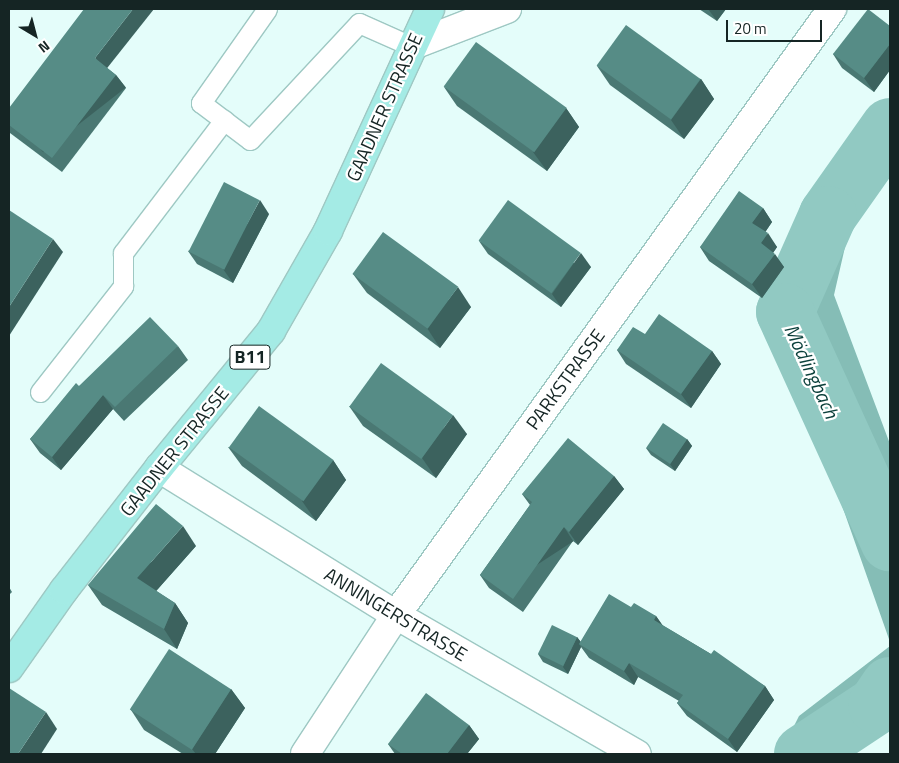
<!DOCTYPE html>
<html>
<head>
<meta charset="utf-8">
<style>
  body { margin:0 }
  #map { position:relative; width:899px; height:763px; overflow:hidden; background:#e4fdfa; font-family:"Titillium Web",sans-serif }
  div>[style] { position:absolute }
  .forest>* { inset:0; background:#85bdb6 }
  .river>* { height:58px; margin:-29px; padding:0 29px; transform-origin:29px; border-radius:29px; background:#91c9c2 }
  .roads { filter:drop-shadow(1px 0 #9ec8c3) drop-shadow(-1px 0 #9ec8c3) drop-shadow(0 1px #9ec8c3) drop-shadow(0 -1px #9ec8c3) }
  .lane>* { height:19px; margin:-9.5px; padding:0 9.5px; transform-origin:9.5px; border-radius:9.5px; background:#fff }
  .street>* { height:28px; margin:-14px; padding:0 14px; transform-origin:14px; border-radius:14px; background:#fff }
  .primary>* { height:28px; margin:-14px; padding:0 14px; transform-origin:14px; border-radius:14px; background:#a4ebe5 }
  .wall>* { inset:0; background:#4a7873 }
  .shaded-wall>* { inset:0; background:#3c625e; transform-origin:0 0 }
  .building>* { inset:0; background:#568c86; transform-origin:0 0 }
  span { translate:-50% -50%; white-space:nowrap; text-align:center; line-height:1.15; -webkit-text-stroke:4.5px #fff; paint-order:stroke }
  .shield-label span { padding:1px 4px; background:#fff; border:1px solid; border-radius:4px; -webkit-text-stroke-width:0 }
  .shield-label { font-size:18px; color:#152524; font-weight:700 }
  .street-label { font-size:19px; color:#152524 }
  .water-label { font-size:20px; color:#0a3f3a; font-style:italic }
  .frame { position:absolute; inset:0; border:10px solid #152524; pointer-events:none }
  .north { position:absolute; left:10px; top:10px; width:50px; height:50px; -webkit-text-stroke:4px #fff; paint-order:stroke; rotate:143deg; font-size:14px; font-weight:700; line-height:20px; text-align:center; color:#152524 }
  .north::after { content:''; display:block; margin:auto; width:18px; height:22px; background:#152524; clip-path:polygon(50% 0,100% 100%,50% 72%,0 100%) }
  .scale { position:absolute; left:726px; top:20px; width:96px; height:22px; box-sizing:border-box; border:2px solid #152524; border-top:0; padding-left:6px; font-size:15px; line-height:18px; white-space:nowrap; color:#152524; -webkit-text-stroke:4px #fff; paint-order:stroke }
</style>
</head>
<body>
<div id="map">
  <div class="forest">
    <div style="clip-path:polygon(890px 139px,890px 177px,851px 221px,834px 295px,890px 444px,890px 642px,774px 312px,850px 190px)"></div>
    <div style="clip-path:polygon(890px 646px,890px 719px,884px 716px,843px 754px,780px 754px,799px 716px)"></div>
  </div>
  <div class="river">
    <div style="left:890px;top:127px;width:108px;rotate:125.2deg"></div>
    <div style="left:828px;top:215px;width:106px;rotate:113.9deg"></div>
    <div style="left:785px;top:312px;width:253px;rotate:65.5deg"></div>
    <div style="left:803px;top:754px;width:89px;rotate:-33.5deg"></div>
    <div style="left:877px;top:705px;width:23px;rotate:-56deg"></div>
  </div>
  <div class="roads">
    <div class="lane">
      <div style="left:267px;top:9px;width:115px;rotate:125.1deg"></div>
      <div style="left:201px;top:103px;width:61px;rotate:37.1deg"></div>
      <div style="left:250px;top:140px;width:160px;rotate:-47deg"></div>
      <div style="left:359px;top:23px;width:57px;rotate:23.9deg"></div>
      <div style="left:40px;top:392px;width:135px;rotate:-51.9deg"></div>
      <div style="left:123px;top:286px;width:33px;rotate:-90deg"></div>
      <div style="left:123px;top:253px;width:167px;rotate:-52.8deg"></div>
    </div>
    <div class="street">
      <div style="left:411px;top:46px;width:103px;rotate:-21.1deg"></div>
      <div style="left:159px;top:468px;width:279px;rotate:31.8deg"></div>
      <div style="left:396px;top:615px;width:278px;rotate:30deg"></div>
      <div style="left:305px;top:754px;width:166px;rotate:-56.8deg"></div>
      <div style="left:396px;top:615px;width:747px;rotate:-54.27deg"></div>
    </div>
    <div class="primary">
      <div style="left:9px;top:668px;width:95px;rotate:-54.8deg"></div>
      <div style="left:64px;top:590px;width:155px;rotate:-52.1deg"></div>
      <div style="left:159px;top:468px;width:177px;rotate:-50.7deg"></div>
      <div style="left:271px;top:331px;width:115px;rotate:-60.3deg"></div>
      <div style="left:328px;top:231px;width:244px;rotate:-65.3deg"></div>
    </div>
  </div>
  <div class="wall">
    <div style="clip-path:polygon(699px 9px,726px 9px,717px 21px)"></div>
    <div style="clip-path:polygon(890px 26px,890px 70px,874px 92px,842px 68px,833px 54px)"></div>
    <div style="clip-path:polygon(597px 66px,701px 79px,714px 99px,684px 139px,610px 85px)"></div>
    <div style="clip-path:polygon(107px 68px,116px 75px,126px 88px,62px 172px,10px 133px,9px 130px,9px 108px)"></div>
    <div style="clip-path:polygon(444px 87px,566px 108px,579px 127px,547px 171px,457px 106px)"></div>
    <div style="clip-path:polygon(763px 208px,772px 222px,765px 232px,777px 247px,773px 253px,784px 267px,762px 298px,709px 261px,700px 247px)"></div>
    <div style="clip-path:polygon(269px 214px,233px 283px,197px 264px,188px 251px)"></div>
    <div style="clip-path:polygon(479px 241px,591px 267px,561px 307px,488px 254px)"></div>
    <div style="clip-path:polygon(353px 274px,471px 307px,440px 348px,367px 293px)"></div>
    <div style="clip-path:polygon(645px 334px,712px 351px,721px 364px,691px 408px,626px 364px,617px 350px)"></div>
    <div style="clip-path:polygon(178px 346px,188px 360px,124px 421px,113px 409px,61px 470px,40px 453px,30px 439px,79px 386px)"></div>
    <div style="clip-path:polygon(349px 406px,467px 434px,436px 478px,363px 426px)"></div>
    <div style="clip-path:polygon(687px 439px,692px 446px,675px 471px,651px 455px,646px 448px)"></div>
    <div style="clip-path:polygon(228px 447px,333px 460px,346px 480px,316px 521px,242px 466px)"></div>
    <div style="clip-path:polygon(614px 476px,624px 489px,578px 545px,573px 541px,523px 612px,489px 588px,480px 575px,530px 505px,522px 494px)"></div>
    <div style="clip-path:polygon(196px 546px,156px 591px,175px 603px,188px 623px,177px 649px,102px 605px,88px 585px)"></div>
    <div style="clip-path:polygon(9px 587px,12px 592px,9px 595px)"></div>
    <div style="clip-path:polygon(631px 607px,656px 616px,662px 625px,765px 686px,774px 700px,737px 752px,687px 716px,677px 703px,679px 701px,638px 677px,634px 685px,589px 658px,581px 647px,568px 674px,543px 662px,538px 654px,577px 637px,581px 642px)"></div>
    <div style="clip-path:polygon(231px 689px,245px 708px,215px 754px,183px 754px,144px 730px,131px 710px)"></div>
    <div style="clip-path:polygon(469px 725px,479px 739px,467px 754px,395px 754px,388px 744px)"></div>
  </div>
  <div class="shaded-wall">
    <div style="clip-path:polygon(133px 9px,154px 9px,104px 72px,95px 58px)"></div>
    <div style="clip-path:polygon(708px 9px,726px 9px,717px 21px)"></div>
    <div style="clip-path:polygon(890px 44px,890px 70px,874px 92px,864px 78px)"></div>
    <div style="left:116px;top:75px;width:16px;height:105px;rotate:52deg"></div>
    <div style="clip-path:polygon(701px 79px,714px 99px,684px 139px,671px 120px)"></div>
    <div style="clip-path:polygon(566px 108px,579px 127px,547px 171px,533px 152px)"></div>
    <div style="clip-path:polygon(260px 200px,269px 214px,233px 283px,223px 269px)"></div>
    <div style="clip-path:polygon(763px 208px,772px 222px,762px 237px,752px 223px)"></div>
    <div style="clip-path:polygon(768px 233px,777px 247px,770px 257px,761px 243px)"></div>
    <div style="clip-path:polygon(53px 239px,63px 252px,9px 336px,9px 307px)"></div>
    <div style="clip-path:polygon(581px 253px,591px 267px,561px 307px,552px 294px)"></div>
    <div style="clip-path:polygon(775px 254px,784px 267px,762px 298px,752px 284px)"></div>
    <div style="clip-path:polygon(458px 287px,471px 307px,440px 348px,427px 328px)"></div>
    <div style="clip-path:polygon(712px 351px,721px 364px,691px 408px,681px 394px)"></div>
    <div style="clip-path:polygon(103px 395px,113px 409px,61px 470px,52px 457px)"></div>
    <div style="clip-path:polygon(453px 415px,467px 434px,436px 478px,422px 458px)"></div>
    <div style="clip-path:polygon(687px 439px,692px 446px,675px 471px,670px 464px)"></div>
    <div style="clip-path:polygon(333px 460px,346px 480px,316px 521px,302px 501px)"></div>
    <div style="clip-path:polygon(614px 476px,624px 489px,578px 545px,569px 532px)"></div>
    <div style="clip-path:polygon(183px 526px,196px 546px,150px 598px,137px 578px)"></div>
    <div style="left:564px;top:527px;width:17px;height:88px;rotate:57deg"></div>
    <div style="clip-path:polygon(175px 603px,188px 623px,177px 649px,164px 629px)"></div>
    <div style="clip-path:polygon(656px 616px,666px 630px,654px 620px)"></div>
    <div style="clip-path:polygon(577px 637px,582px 644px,579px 644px,581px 647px,568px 674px,563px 667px)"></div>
    <div style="clip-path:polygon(629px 663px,638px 677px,634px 685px,624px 671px)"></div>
    <div style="clip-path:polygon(765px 686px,774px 700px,737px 752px,728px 739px)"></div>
    <div style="clip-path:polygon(231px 689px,245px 708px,215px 754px,196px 754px,192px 749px)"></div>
    <div style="clip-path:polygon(46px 712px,57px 729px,41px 754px,18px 754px)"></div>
    <div style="clip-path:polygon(469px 725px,479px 739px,467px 754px,447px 754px)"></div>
  </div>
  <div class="building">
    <div style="clip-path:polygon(84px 9px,133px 9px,95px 58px,116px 75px,52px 158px,9px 125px,9px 108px)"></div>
    <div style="clip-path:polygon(868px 9px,890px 26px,890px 44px,864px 78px,833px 54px)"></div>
    <div style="left:626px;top:25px;width:92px;height:50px;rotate:36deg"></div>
    <div style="left:476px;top:42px;width:112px;height:55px;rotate:36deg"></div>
    <div style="left:224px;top:182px;width:40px;height:78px;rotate:27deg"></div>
    <div style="clip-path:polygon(739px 191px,763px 208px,752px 223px,768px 233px,761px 243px,775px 254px,752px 284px,700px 247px)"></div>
    <div style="left:508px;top:200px;width:90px;height:50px;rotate:36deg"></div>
    <div style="clip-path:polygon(9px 210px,53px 239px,9px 307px)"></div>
    <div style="left:383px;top:232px;width:93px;height:52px;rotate:36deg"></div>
    <div style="clip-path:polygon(659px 314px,712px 351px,681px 394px,617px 350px,633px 327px,645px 334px)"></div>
    <div style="clip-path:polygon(150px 317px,178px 346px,115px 407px,103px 395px,52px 457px,30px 439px,76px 383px,79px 386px)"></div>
    <div style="left:381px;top:363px;width:89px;height:54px;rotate:36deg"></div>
    <div style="left:259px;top:406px;width:92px;height:51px;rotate:36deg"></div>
    <div style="left:663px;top:423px;width:29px;height:30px;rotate:34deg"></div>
    <div style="clip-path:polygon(568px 438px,614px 476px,569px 532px,564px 527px,513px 599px,480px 575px,532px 502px,522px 494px)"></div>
    <div style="clip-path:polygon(156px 504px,183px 526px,137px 578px,175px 603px,164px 629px,88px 585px)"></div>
    <div style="clip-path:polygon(609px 594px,631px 607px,634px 603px,656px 616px,654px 620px,711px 654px,714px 650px,765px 686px,728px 739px,677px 703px,683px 695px,629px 663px,624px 671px,579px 644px)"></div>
    <div style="left:552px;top:625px;width:28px;height:32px;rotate:26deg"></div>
    <div style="left:169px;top:649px;width:74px;height:72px;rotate:33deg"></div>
    <div style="clip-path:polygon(9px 688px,46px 712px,18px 754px,9px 754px)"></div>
    <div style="clip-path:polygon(426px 693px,469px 725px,447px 754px,402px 754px,388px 744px)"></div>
  </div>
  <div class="shield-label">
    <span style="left:250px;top:357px">B11</span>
  </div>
  <div class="street-label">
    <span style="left:384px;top:107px;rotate:-66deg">GAADNER STRASSE</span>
    <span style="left:565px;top:379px;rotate:-54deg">PARKSTRASSE</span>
    <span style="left:174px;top:451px;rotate:-51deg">GAADNER STRASSE</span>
    <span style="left:396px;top:614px;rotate:31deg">ANNINGERSTRASSE</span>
  </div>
  <div class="water-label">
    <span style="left:812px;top:371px;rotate:65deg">Mödlingbach</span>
  </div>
  <div class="frame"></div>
  <div class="north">N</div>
  <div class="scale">20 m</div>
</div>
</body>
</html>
